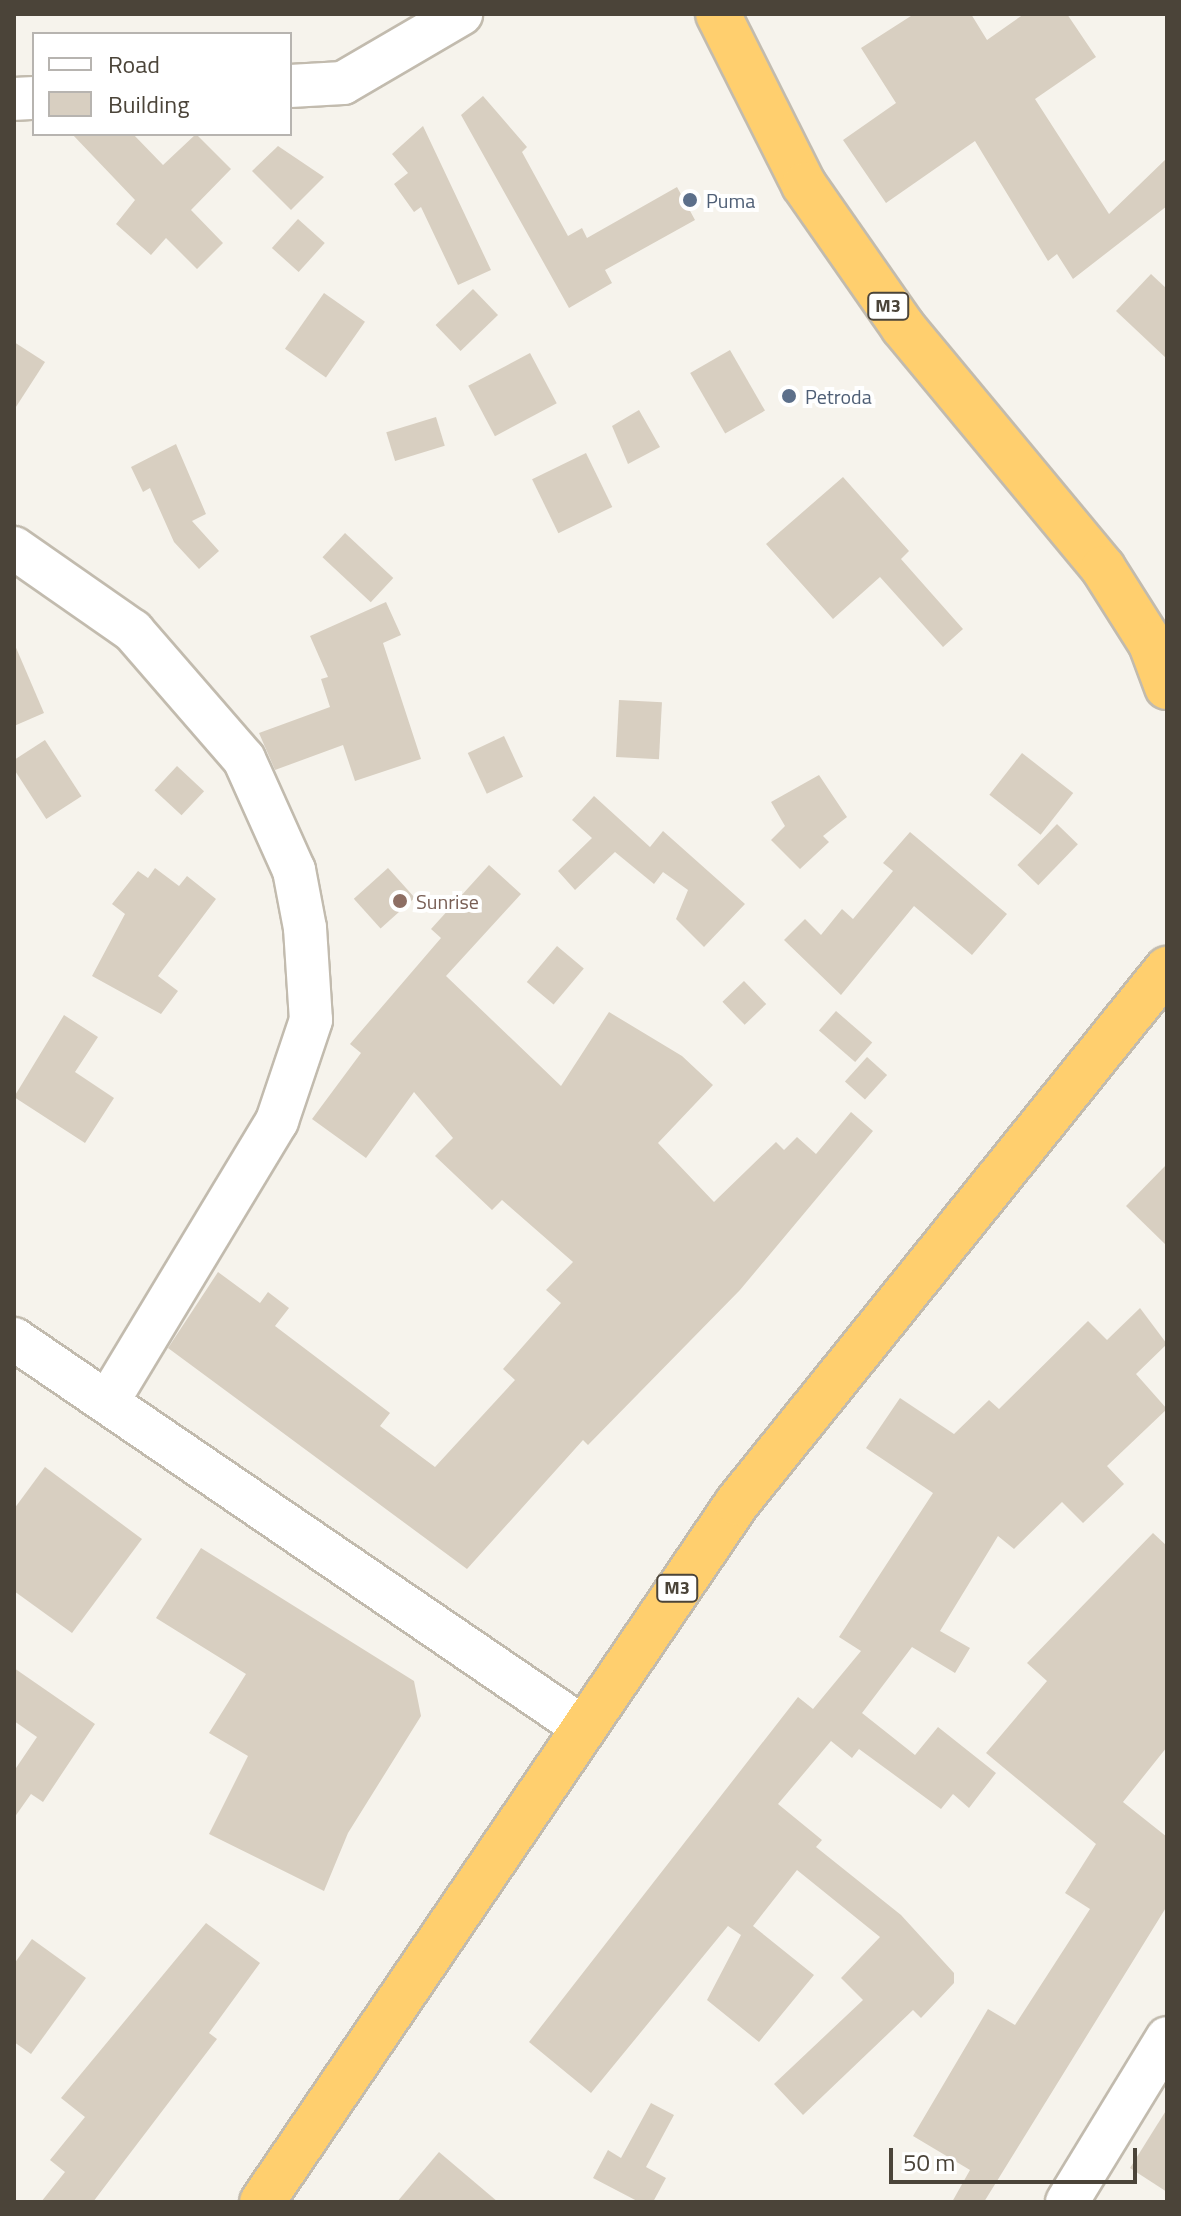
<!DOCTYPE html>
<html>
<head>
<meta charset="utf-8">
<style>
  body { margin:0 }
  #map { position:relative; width:1181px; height:2216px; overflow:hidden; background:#f6f3ec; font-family:"Titillium Web",sans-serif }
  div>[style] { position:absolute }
  .building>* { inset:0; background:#d8cfc1; transform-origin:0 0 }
  .roads { filter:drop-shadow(2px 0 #c2bbae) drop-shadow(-2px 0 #c2bbae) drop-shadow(0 2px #c2bbae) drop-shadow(0 -2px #c2bbae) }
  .minor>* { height:42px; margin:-21px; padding:0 21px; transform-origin:21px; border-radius:21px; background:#fff }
  .highway>* { height:44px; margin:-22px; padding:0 22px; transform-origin:22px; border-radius:22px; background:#ffcf6e }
  .dots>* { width:22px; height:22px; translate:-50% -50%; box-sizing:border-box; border:4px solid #fff; border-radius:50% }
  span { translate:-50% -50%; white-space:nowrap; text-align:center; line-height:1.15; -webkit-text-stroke:8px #fff; paint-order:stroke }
  .shield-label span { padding:2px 6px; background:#fff; border:2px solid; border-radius:6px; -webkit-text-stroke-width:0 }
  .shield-label { font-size:18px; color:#4b4439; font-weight:700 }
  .service-label { font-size:20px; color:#4e5e75 }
  .left { translate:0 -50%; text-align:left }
  .education-label { font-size:20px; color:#785e54 }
  .frame { position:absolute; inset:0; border:16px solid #4b4439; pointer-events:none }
  .legend { position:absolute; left:32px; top:32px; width:260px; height:104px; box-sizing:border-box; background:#fff; border:2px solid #b7b4b0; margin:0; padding:10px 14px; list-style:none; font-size:24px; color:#4b4439 }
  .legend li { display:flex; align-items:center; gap:16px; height:40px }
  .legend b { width:40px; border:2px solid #b7b4b0 }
  .scale { position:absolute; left:889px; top:2148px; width:248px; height:36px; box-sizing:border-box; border:4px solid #4b4439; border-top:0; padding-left:10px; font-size:24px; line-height:28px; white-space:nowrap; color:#4b4439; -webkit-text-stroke:6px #fff; paint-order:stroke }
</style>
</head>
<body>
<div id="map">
  <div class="building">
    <div style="clip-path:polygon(914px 14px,971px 14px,987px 40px,1024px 14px,1067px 14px,1096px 57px,1035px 99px,1109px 214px,1167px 158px,1167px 206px,1073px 279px,1057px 254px,1048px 261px,975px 141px,886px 203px,843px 140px,896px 103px,861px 48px)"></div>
    <div style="clip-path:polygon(483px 96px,527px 147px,522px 152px,568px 236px,582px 228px,587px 238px,677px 187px,695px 220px,605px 270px,612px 283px,569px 308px,461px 115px)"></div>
    <div style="clip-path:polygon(423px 126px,491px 270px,458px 285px,421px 207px,414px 212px,394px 184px,408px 173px,392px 154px)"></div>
    <div style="clip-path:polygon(72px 134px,133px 134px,163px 165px,196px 134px,231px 169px,191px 210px,223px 243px,197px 269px,166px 238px,151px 255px,116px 224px,135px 200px)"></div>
    <div style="clip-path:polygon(278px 146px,324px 177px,291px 210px,252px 171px)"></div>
    <div style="left:298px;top:219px;width:36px;height:39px;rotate:42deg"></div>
    <div style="clip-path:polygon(1151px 274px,1167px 289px,1167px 359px,1116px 311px)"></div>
    <div style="left:473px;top:289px;width:36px;height:52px;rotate:46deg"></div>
    <div style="left:324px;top:293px;width:50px;height:68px;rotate:35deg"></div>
    <div style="clip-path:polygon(14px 342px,45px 362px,14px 410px)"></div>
    <div style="left:730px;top:350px;width:70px;height:46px;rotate:60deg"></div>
    <div style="left:530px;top:353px;width:57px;height:70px;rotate:62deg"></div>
    <div style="clip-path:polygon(639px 410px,660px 447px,628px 464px,612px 426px)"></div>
    <div style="left:436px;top:417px;width:30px;height:52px;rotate:73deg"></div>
    <div style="clip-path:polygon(176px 444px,206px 514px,192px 521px,219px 551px,199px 569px,174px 542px,150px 488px,143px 492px,131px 467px)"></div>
    <div style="left:586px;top:453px;width:60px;height:60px;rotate:64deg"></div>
    <div style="clip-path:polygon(843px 477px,909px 551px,901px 559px,963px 629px,943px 647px,880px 577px,833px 619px,766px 544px)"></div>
    <div style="left:345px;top:533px;width:66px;height:33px;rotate:43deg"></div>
    <div style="clip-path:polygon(386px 602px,401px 635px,383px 643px,421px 759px,355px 781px,343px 745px,275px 770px,259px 733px,330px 707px,321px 679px,328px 677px,310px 636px)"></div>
    <div style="clip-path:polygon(14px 643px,44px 713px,14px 726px)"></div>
    <div style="left:619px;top:700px;width:43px;height:57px;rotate:3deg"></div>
    <div style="left:504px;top:736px;width:45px;height:40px;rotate:65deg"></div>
    <div style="left:45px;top:740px;width:67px;height:42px;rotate:57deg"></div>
    <div style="left:1022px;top:753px;width:65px;height:53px;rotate:38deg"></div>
    <div style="left:177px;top:766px;width:37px;height:33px;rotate:43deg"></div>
    <div style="clip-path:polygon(819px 775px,847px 817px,823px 836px,829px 842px,800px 869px,771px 840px,785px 826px,771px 802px)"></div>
    <div style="clip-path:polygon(594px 796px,650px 847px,663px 831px,745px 904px,704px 947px,676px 919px,688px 890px,663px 872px,654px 884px,615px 852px,575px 890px,558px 871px,592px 838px,572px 820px)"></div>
    <div style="left:1057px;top:824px;width:29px;height:57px;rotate:44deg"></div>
    <div style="clip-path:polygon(910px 832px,1007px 914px,972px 955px,914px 906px,841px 995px,784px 940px,805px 919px,821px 935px,842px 909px,853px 919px,893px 871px,883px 863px)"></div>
    <div style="clip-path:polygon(489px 865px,521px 894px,446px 976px,561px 1086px,609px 1012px,682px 1056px,713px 1085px,658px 1143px,714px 1202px,776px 1142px,784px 1150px,797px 1137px,816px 1154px,851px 1112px,873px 1131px,740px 1290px,588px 1445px,583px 1440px,467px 1569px,168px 1348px,218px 1272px,260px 1303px,268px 1292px,289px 1308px,275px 1326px,390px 1413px,380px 1426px,435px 1467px,515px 1380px,503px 1369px,561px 1303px,546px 1290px,573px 1262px,502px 1200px,492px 1210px,435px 1156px,453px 1138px,414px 1092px,366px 1158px,312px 1119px,361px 1053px,350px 1044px,441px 938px,431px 929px)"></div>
    <div style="clip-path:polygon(155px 868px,179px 886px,187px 876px,216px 899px,158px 976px,178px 991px,161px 1014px,92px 976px,125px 914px,112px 904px,138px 871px,148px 878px)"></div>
    <div style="left:388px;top:868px;width:40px;height:46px;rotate:48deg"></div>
    <div style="left:557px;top:946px;width:35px;height:47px;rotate:40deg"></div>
    <div style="left:744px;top:981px;width:32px;height:30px;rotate:46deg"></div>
    <div style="left:836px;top:1011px;width:48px;height:26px;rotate:41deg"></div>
    <div style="clip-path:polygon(64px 1015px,98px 1037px,75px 1072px,114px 1098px,85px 1143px,14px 1097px)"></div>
    <div style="left:867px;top:1057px;width:27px;height:33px;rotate:42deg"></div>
    <div style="clip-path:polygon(1167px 1164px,1167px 1246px,1126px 1206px)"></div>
    <div style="clip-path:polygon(1140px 1308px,1167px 1344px,1136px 1374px,1167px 1409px,1107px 1466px,1124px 1484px,1083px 1523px,1062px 1502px,1014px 1549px,998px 1536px,940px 1631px,970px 1648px,955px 1673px,912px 1647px,862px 1713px,915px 1755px,938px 1727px,996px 1773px,969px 1808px,953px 1794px,941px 1809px,859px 1749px,852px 1758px,831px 1741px,778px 1804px,822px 1840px,816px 1847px,901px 1915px,954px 1973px,954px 1983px,921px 2018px,913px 2010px,803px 2115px,774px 2084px,863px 2000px,841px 1978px,880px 1937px,797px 1870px,753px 1926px,814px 1975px,759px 2042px,707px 2000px,741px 1935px,728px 1926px,591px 2093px,529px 2042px,798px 1697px,813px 1709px,861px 1651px,839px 1637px,933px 1493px,866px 1448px,900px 1398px,954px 1434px,989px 1400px,999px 1409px,1088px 1321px,1107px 1340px)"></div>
    <div style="clip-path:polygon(45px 1467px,142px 1539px,72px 1633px,14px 1591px,14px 1509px)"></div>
    <div style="clip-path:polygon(1153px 1533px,1167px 1546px,1167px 1747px,1123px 1802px,1167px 1837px,1167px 1906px,984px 2202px,952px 2202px,970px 2170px,913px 2136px,988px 2009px,1015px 2025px,1090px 1909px,1065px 1893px,1096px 1844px,986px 1753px,1047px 1681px,1027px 1663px)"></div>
    <div style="clip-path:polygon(201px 1548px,414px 1681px,421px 1716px,348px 1833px,324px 1891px,209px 1834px,248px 1756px,209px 1733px,246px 1674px,156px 1618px)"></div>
    <div style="clip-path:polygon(14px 1668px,95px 1724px,43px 1802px,31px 1794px,14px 1818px,14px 1771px,37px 1737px,14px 1721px)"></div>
    <div style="clip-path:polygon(206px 1923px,260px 1963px,209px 2033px,217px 2039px,93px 2202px,41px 2202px,65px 2172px,50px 2160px,85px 2117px,61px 2098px)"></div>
    <div style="clip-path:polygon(32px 1939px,86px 1978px,31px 2054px,14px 2042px,14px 1964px)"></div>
    <div style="clip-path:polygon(651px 2103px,674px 2115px,646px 2167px,666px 2178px,653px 2202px,639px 2202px,593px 2178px,608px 2150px,621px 2158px)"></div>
    <div style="clip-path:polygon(1167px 2109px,1167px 2192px,1130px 2168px)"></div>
    <div style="clip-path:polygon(439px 2152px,498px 2202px,397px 2202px)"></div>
  </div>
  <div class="roads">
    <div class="minor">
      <div style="left:290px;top:86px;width:53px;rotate:-3.2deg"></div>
      <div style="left:343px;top:83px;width:137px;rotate:-30.3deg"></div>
      <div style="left:14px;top:99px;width:20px;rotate:-3deg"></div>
      <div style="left:14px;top:548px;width:145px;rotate:34.9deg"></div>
      <div style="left:133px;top:631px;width:169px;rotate:49.1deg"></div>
      <div style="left:244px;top:759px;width:122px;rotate:65.8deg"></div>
      <div style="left:294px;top:870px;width:59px;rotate:79.3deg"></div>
      <div style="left:305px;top:928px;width:92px;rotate:86.3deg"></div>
      <div style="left:311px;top:1020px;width:107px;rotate:108.6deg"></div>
      <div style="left:277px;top:1121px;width:327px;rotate:121.1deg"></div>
      <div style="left:14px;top:1339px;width:686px;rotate:34.32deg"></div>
      <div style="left:1067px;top:2202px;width:192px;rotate:-58.6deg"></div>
    </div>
    <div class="highway">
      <div style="left:718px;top:14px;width:191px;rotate:63.3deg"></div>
      <div style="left:804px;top:185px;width:173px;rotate:55.1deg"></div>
      <div style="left:903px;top:327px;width:313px;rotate:50.3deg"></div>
      <div style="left:1103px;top:568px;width:90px;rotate:57.7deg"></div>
      <div style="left:1151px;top:644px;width:46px;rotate:69.6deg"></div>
      <div style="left:262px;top:2202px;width:845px;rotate:-55.8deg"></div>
      <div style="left:737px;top:1503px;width:686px;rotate:-51.16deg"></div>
    </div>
  </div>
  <div class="dots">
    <div style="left:690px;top:200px;background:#5c6f8a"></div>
    <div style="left:789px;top:396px;background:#5c6f8a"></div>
    <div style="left:400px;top:901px;background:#8d6e63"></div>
  </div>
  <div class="shield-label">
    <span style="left:888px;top:306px">M3</span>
    <span style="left:677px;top:1588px">M3</span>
  </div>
  <div class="service-label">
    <span class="left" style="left:706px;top:200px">Puma</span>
    <span class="left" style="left:805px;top:396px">Petroda</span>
  </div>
  <div class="education-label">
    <span class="left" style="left:416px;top:901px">Sunrise</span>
  </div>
  <div class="frame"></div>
  <ul class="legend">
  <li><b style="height:10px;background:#fff"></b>Road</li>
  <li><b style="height:22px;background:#d8cfc1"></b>Building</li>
  </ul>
  <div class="scale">50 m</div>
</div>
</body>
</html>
